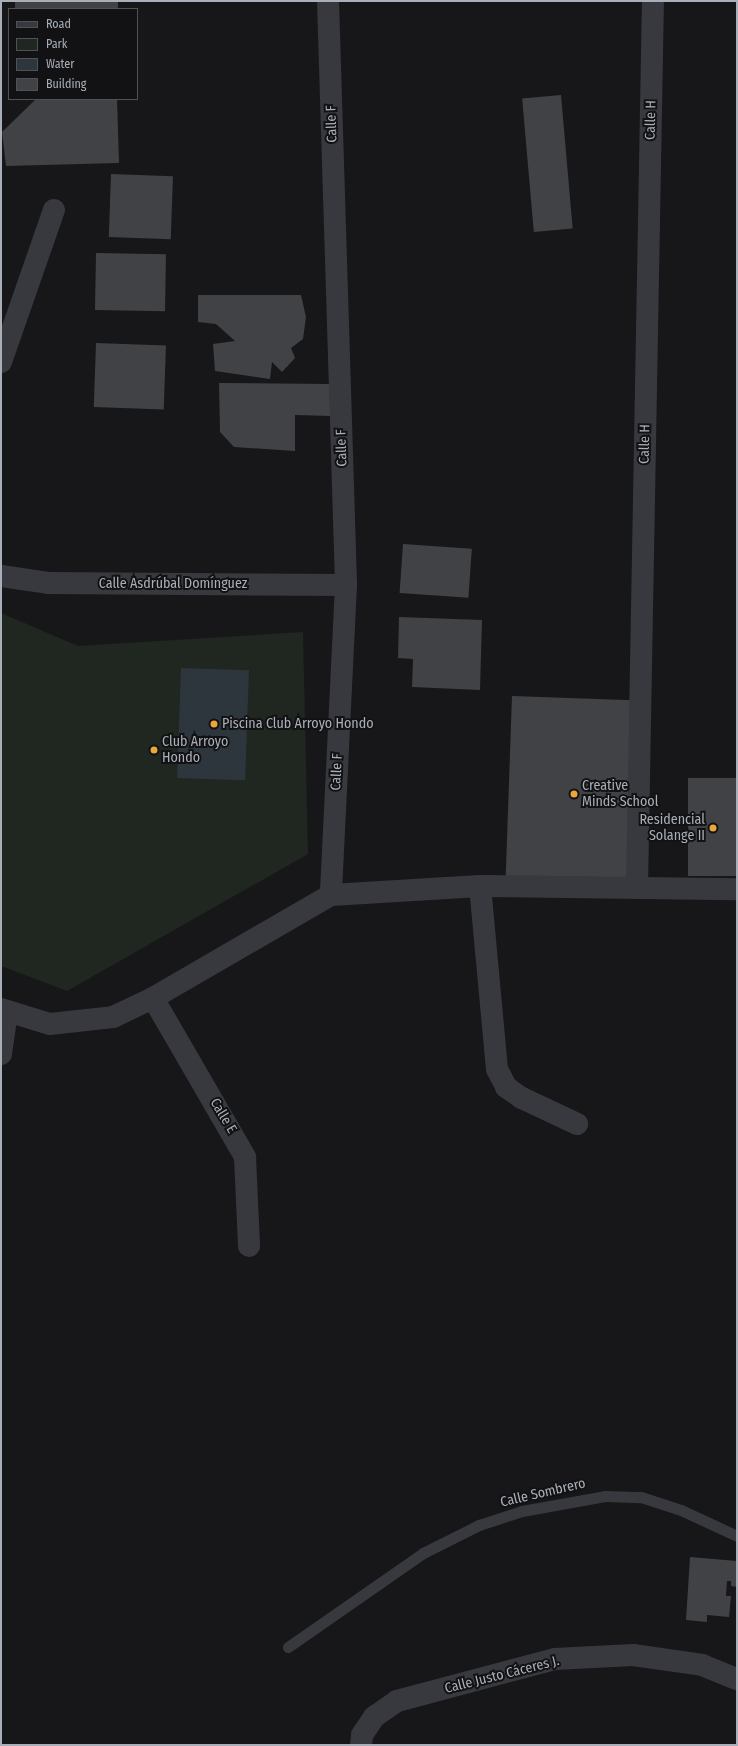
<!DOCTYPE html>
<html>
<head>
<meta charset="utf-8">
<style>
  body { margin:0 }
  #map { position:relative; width:738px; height:1746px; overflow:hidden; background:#171719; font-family:"Fira Sans Condensed",sans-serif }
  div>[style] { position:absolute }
  .green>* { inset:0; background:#1f2720 }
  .water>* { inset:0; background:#2d363c; transform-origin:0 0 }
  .building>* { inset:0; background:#414246; transform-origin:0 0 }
  .lane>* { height:11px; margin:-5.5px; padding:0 5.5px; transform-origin:5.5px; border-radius:5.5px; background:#38393e }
  .street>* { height:22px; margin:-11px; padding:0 11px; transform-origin:11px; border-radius:11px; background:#38393e }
  .dots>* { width:11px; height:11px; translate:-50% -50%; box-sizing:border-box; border:2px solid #121214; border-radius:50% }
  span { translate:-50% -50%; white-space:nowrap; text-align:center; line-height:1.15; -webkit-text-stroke:4px #121214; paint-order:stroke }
  .street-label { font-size:14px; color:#a9afb8 }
  .poi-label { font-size:14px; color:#a9afb8 }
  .left { translate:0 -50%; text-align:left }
  .right { translate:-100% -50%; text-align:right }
  .frame { position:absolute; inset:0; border:2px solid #a9afb8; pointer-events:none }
  .legend { position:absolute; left:8px; top:8px; width:130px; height:92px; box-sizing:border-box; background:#121214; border:1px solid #4e5156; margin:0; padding:5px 7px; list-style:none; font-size:12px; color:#a9afb8 }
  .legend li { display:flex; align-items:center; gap:8px; height:20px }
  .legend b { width:20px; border:1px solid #4e5156 }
</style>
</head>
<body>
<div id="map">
  <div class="green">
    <div style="clip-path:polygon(1px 613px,78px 646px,303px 632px,308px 854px,67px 991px,1px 966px)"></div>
  </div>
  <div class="water">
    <div style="left:181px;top:668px;width:68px;height:110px;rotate:2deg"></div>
  </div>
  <div class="building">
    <div style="left:15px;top:1px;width:103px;height:8px"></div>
    <div style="left:561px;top:95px;width:134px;height:39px;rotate:85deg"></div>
    <div style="clip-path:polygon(36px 99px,117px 99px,119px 163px,6px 166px,2px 132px)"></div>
    <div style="left:111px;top:174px;width:62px;height:63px;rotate:2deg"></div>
    <div style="left:96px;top:253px;width:70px;height:57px;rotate:1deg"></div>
    <div style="clip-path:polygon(198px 295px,301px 295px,306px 317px,303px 339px,291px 348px,295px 358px,282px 372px,272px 362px,270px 379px,215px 371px,213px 344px,235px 341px,216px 324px,198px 322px)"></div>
    <div style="left:96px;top:343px;width:70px;height:64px;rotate:2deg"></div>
    <div style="clip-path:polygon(219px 383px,329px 384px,331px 416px,295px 415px,295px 451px,234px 447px,220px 432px)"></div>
    <div style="left:403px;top:544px;width:69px;height:49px;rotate:4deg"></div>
    <div style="clip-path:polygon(399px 617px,482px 620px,480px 690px,412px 687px,413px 659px,398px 658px)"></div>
    <div style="left:512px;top:696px;width:128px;height:190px;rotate:2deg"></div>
    <div style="left:737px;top:778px;width:98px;height:49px;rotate:90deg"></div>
    <div style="clip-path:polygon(690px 1557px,737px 1561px,737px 1587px,731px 1586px,731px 1581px,727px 1581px,726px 1596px,731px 1596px,729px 1617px,707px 1615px,707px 1622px,686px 1620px)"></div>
  </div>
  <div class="lane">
    <div style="left:288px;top:1647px;width:165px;rotate:-34.8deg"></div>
    <div style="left:423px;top:1553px;width:63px;rotate:-26.6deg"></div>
    <div style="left:479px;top:1525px;width:45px;rotate:-18deg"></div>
    <div style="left:522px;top:1511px;width:84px;rotate:-10.2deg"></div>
    <div style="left:605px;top:1496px;width:36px;rotate:2deg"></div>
    <div style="left:641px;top:1497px;width:42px;rotate:18deg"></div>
    <div style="left:681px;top:1510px;width:62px;rotate:24.9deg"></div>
  </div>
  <div class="street">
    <div style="left:328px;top:1px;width:584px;rotate:88.23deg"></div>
    <div style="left:346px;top:585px;width:310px;rotate:92.8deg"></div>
    <div style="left:1px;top:362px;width:161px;rotate:-70.8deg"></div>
    <div style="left:1px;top:576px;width:49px;rotate:8.3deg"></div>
    <div style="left:49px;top:583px;width:297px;rotate:0.4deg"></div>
    <div style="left:480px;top:886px;width:184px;rotate:84.7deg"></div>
    <div style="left:497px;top:1069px;width:20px;rotate:63deg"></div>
    <div style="left:506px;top:1087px;width:19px;rotate:35deg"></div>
    <div style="left:522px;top:1098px;width:61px;rotate:25.3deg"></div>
    <div style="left:637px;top:888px;width:887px;rotate:-88.97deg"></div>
    <div style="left:153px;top:998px;width:184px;rotate:59.9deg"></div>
    <div style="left:245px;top:1157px;width:89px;rotate:87.4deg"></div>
    <div style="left:1px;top:1009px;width:51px;rotate:17deg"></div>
    <div style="left:50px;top:1024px;width:63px;rotate:-6.3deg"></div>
    <div style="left:113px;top:1017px;width:44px;rotate:-25.4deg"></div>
    <div style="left:153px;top:998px;width:206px;rotate:-30.1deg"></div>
    <div style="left:331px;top:895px;width:149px;rotate:-3.5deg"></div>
    <div style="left:480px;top:886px;width:257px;rotate:0.7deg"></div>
    <div style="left:1px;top:1054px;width:42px;rotate:-81.9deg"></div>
    <div style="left:361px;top:1745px;width:10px;rotate:-84deg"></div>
    <div style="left:362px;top:1735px;width:22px;rotate:-56deg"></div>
    <div style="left:374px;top:1717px;width:28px;rotate:-35deg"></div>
    <div style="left:397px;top:1701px;width:163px;rotate:-14.9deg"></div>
    <div style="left:555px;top:1659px;width:78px;rotate:-2.9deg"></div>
    <div style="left:633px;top:1655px;width:70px;rotate:8.2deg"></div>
    <div style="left:702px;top:1665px;width:38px;rotate:22deg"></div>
  </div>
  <div class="dots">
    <div style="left:214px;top:724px;background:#eba73c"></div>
    <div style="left:154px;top:750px;background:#eba73c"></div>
    <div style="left:574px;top:794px;background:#eba73c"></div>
    <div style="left:713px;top:828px;background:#eba73c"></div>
  </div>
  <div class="street-label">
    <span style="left:651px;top:120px;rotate:-89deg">Calle H</span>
    <span style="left:332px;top:124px;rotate:-92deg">Calle F</span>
    <span style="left:645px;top:444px;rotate:-89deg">Calle H</span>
    <span style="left:342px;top:448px;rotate:-92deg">Calle F</span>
    <span style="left:173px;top:584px">Calle Asdrúbal Domínguez</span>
    <span style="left:337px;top:772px;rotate:-87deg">Calle F</span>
    <span style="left:223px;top:1116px;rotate:59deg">Calle E</span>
    <span style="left:543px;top:1493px;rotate:-13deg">Calle Sombrero</span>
    <span style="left:502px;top:1675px;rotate:-14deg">Calle Justo Cáceres J.</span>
  </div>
  <div class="poi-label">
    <span class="left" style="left:222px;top:724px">Piscina Club Arroyo Hondo</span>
    <span class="left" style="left:162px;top:750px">Club Arroyo<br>Hondo</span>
    <span class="left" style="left:582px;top:794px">Creative<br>Minds School</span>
    <span class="right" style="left:705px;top:828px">Residencial<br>Solange II</span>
  </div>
  <div class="frame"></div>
  <ul class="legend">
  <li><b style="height:5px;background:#38393e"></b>Road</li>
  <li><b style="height:11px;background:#1f2720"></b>Park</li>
  <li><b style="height:11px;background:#2d363c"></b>Water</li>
  <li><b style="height:11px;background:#414246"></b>Building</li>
  </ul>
</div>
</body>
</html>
